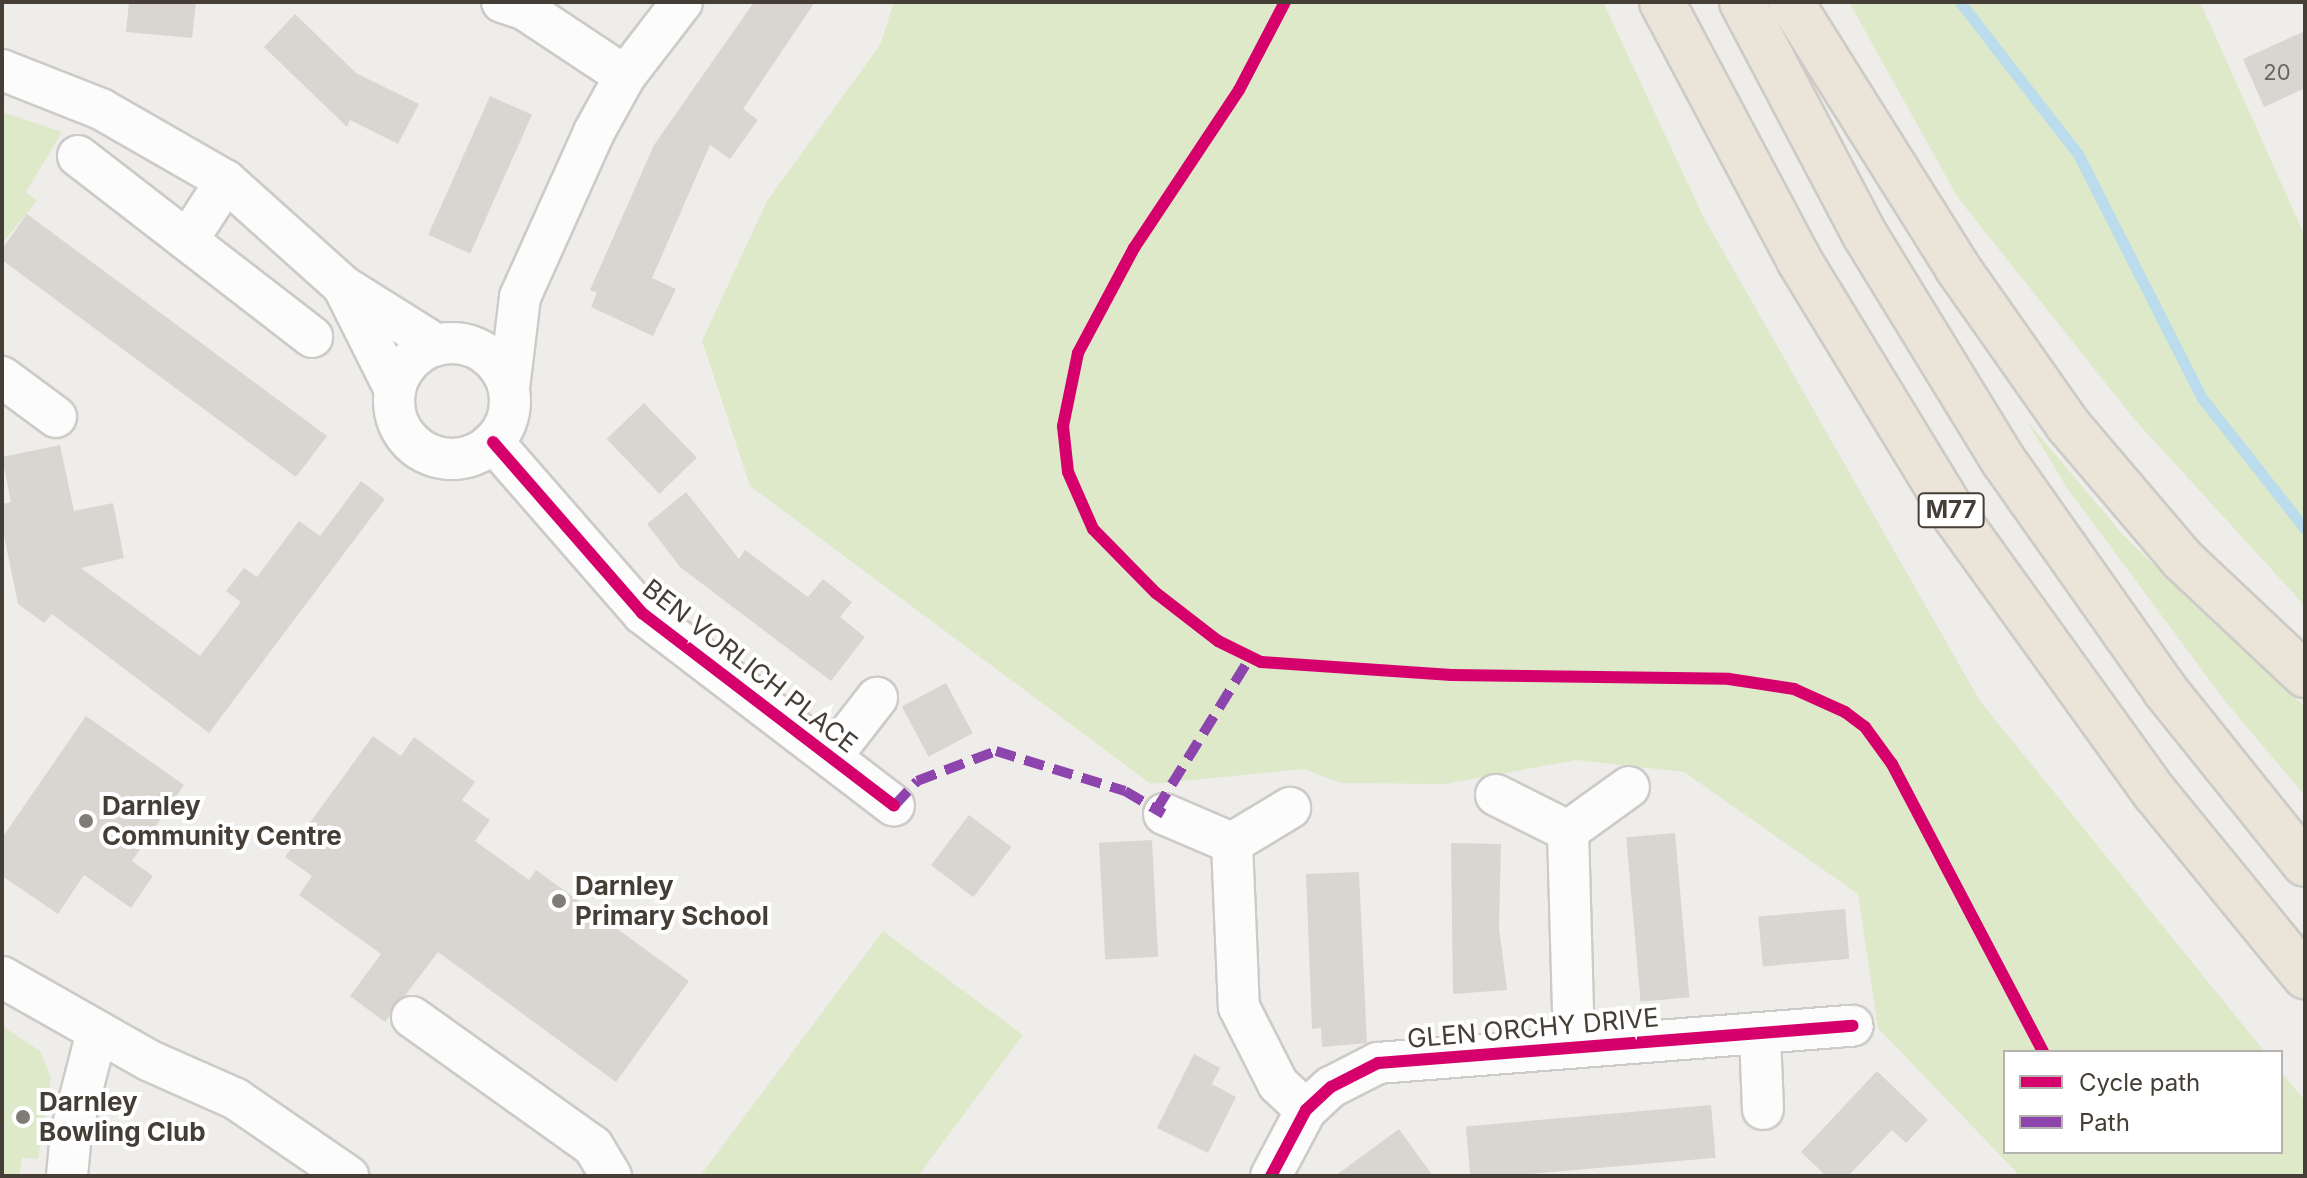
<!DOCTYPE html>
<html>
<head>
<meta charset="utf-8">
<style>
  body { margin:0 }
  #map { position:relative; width:2307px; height:1178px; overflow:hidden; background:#efede9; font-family:Inter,sans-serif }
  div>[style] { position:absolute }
  .green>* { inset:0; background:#dee9ca }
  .stream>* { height:11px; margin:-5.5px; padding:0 5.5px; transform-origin:5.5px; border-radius:5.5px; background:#badcec }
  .building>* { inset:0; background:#d9d6d1; transform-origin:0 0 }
  .roads { filter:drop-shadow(2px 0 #cdcbc7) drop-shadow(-2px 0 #cdcbc7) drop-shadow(0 2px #cdcbc7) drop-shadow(0 -2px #cdcbc7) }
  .minor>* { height:40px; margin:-20px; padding:0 20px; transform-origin:20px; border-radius:20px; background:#fdfcfc }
  .minor>.ring { margin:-20px; padding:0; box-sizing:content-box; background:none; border:40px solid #fdfcfc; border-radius:50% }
  .highway>* { height:44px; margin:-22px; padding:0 22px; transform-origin:22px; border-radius:22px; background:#ebe4d9 }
  .quiet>* { height:10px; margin-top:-5px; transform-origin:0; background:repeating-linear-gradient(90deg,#8e44ad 0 20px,transparent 0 30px) }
  .cycleway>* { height:12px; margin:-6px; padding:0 6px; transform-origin:6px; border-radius:6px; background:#d6006c }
  .dots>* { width:22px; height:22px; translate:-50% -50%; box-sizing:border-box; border:4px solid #fff; border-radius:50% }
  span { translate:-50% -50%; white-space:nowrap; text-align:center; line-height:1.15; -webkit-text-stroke:8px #fff; paint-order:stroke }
  .number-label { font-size:22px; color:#6b655e }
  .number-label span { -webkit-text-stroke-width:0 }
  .shield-label span { padding:2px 6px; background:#fff; border:2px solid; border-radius:6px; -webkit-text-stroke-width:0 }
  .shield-label { font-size:24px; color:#453e36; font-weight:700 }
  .street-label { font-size:26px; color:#453e36 }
  .poi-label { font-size:26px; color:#453e36; font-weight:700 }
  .left { translate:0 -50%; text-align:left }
  .frame { position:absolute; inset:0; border:4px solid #453e36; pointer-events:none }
  .legend { position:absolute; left:2003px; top:1050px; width:280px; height:104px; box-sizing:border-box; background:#fff; border:2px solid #b5b2af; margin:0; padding:10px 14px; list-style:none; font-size:24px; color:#453e36 }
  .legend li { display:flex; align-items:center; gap:16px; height:40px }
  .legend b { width:40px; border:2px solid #b5b2af }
</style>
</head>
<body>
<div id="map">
  <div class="green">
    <div style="clip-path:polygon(894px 2px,1603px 2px,1703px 216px,1980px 701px,2265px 1052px,2005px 1052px,2005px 1152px,2281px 1152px,2281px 1072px,2305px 1101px,2305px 1176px,2020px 1176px,1878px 1028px,1858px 894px,1684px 772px,1576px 760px,1445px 784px,1341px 783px,1304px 769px,1151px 784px,750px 486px,702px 341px,767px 201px,880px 45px)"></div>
    <div style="clip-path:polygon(1849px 2px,2200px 2px,2305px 236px,2305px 606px,2135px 420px,1958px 198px)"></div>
    <div style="clip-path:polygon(2px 112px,62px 132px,26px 192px,37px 201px,2px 244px)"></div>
    <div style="clip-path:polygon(2026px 420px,2125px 537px,2305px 707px,2305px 796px,2225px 701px,2067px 488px)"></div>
    <div style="clip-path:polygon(883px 931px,1023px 1035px,918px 1176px,700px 1176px)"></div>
    <div style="clip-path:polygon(2px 1026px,40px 1051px,51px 1077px,38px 1159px,22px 1158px,19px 1176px,2px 1176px)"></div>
  </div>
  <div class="stream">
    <div style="left:1960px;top:2px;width:192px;rotate:52.2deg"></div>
    <div style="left:2078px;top:154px;width:274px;rotate:63.1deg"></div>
    <div style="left:2202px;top:398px;width:167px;rotate:51.8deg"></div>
  </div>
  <div class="building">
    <div style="clip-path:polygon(129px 2px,196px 2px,192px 38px,126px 32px)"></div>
    <div style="clip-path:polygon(754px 2px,815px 2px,743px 109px,758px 120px,730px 159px,710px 145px,652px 278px,676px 289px,653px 336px,591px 307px,597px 293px,590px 290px,654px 145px)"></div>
    <div style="clip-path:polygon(295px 14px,356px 73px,419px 104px,398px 144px,350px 120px,347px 127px,264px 47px)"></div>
    <div style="clip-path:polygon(2305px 31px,2305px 88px,2264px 107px,2243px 59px)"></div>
    <div style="left:490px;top:96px;width:46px;height:152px;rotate:24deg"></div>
    <div style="clip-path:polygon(27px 214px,327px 436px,296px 477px,2px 260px,2px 249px)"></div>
    <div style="left:644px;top:403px;width:76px;height:52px;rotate:46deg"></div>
    <div style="clip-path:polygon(60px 445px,74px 511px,113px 503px,124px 558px,81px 568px,200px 656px,241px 602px,226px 591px,244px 568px,257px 577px,299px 521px,320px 536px,361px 481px,385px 499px,209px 733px,52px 614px,44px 623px,18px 604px,2px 526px,2px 504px,11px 502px,2px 457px)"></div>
    <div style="clip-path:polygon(686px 492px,739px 559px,745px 550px,808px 597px,823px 579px,852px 602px,840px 617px,865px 637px,831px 681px,680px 567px,647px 524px)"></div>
    <div style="left:946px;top:683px;width:57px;height:50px;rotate:62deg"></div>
    <div style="clip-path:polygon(86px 716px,184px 785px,132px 861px,153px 876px,131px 908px,84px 875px,58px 914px,2px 876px,2px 838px)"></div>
    <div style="clip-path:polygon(373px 736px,401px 756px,414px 737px,475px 782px,462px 800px,490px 820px,475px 841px,529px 880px,536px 870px,689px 981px,616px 1082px,438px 952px,385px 1022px,350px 996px,381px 954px,299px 895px,312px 876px,285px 857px)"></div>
    <div style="left:969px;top:815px;width:53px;height:63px;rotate:37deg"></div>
    <div style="left:1675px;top:833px;width:165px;height:49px;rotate:85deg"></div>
    <div style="left:1152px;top:840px;width:117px;height:53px;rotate:87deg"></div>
    <div style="clip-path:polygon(1451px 843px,1501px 844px,1499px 928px,1507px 990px,1453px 994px)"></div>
    <div style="clip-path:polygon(1359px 872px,1367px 1043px,1322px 1047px,1321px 1028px,1312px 1029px,1306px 874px)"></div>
    <div style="left:1845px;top:909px;width:50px;height:87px;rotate:85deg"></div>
    <div style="clip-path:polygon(1194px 1054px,1220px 1068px,1212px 1084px,1236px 1097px,1208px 1153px,1157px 1128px)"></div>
    <div style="clip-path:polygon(1877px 1071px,1928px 1120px,1906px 1143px,1892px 1130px,1848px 1176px,1826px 1176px,1801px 1152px)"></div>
    <div style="left:1711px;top:1105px;width:53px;height:246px;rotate:85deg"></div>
    <div style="clip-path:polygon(1399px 1129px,1433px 1176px,1335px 1176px)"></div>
  </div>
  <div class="roads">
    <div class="minor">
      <div style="left:502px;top:2px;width:23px;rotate:18deg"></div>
      <div style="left:524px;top:9px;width:121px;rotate:33.6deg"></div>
      <div style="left:2px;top:70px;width:106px;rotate:21.5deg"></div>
      <div style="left:101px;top:109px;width:144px;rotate:29.9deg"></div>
      <div style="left:226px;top:181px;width:157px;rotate:41.9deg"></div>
      <div style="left:343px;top:286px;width:111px;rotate:32.1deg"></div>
      <div style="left:78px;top:156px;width:296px;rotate:37.7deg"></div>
      <div style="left:189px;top:238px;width:68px;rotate:-57deg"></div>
      <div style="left:345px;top:290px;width:112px;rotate:63.4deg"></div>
      <div class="ring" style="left:394px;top:343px;width:76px;height:76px"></div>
      <div style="left:2px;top:377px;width:67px;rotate:36.5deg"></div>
      <div style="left:509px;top:388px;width:92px;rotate:-83.1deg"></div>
      <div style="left:520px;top:297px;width:181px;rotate:-65.8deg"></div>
      <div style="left:594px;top:132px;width:64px;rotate:-61deg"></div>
      <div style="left:625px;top:76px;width:93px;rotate:-52.4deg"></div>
      <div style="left:493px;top:442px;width:227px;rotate:48.9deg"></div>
      <div style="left:642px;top:613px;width:317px;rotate:37.4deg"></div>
      <div style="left:831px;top:757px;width:75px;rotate:-52.1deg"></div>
      <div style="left:1496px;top:795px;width:80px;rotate:26.6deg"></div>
      <div style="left:1568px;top:831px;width:75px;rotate:-35.8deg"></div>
      <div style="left:1164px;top:814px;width:74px;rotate:23.1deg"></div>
      <div style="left:1232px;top:843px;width:68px;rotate:-31.1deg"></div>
      <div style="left:1568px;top:831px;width:212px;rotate:88.4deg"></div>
      <div style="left:1232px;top:843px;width:164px;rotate:87.6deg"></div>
      <div style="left:1239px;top:1007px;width:86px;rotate:63.1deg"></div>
      <div style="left:1278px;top:1084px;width:38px;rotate:43deg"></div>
      <div style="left:2px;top:977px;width:168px;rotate:29.6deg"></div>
      <div style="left:148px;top:1060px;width:96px;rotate:23.9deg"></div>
      <div style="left:236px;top:1099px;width:136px;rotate:34.5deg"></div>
      <div style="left:412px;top:1017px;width:222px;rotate:35.5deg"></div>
      <div style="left:593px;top:1146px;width:35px;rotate:59deg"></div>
      <div style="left:1760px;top:1035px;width:74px;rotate:87.7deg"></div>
      <div style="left:67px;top:1176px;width:43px;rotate:-84.7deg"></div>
      <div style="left:71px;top:1133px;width:104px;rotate:-75.6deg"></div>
      <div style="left:1271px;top:1176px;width:75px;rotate:-62.1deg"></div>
      <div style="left:1306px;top:1110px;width:34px;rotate:-43deg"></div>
      <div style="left:1331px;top:1087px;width:53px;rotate:-27.1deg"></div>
      <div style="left:1378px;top:1063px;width:476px;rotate:-4.5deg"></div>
    </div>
    <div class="highway">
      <div style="left:1662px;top:2px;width:292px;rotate:62deg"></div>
      <div style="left:1799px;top:260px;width:300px;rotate:58.6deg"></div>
      <div style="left:1955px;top:516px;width:342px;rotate:54.2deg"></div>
      <div style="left:2155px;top:793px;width:237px;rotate:50.7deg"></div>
      <div style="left:1742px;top:2px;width:263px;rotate:62.2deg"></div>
      <div style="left:1865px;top:235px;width:264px;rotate:58.5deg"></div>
      <div style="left:2003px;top:460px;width:281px;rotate:54.8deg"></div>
      <div style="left:2165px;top:690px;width:223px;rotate:51.2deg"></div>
      <div style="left:1791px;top:2px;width:313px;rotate:57.9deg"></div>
      <div style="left:1957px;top:267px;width:193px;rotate:54.9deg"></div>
      <div style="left:2068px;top:425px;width:177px;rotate:49.6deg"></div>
      <div style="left:2183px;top:560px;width:168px;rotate:43.3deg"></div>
    </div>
  </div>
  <div class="quiet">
    <div style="left:894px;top:806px;width:34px;rotate:-47deg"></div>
    <div style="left:917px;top:781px;width:85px;rotate:-20.8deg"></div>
    <div style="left:996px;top:751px;width:135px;rotate:17.2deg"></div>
    <div style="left:1125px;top:791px;width:45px;rotate:30.5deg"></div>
    <div style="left:1156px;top:810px;width:179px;rotate:-58.3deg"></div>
  </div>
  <div class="cycleway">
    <div style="left:1285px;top:2px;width:99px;rotate:117.6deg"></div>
    <div style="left:1239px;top:90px;width:190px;rotate:123.6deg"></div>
    <div style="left:1134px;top:248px;width:119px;rotate:118.1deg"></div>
    <div style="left:1078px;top:353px;width:75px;rotate:101.6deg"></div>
    <div style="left:1063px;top:426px;width:46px;rotate:83.8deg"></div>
    <div style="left:1068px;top:472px;width:62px;rotate:66.3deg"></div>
    <div style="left:1093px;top:529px;width:90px;rotate:45.5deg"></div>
    <div style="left:1156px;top:593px;width:78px;rotate:37.7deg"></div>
    <div style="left:1218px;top:641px;width:48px;rotate:26deg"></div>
    <div style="left:1261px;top:662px;width:191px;rotate:3.9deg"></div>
    <div style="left:1452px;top:675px;width:277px;rotate:0.8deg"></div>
    <div style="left:1729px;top:679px;width:66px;rotate:8.7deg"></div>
    <div style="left:1794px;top:689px;width:56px;rotate:24.3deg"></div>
    <div style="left:1845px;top:712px;width:25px;rotate:37deg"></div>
    <div style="left:1865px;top:727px;width:46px;rotate:53.9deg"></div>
    <div style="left:1892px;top:764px;width:325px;rotate:62.3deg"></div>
    <div style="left:493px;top:442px;width:227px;rotate:48.9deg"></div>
    <div style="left:642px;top:613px;width:317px;rotate:37.4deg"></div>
    <div style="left:1271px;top:1176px;width:75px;rotate:-62.1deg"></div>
    <div style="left:1306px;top:1110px;width:34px;rotate:-43deg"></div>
    <div style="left:1331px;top:1087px;width:53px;rotate:-27.1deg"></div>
    <div style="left:1378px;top:1063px;width:476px;rotate:-4.5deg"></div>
  </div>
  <div class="dots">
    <div style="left:86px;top:821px;background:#807b75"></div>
    <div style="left:559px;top:901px;background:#807b75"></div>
    <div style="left:23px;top:1117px;background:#807b75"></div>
  </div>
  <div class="number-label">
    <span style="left:2277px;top:73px">20</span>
  </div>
  <div class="shield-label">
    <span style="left:1951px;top:510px">M77</span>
  </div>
  <div class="street-label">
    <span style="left:750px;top:666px;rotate:38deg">BEN VORLICH PLACE</span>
    <span style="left:1533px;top:1028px;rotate:-5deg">GLEN ORCHY DRIVE</span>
  </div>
  <div class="poi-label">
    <span class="left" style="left:102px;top:821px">Darnley<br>Community Centre</span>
    <span class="left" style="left:575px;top:901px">Darnley<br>Primary School</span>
    <span class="left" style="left:39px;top:1117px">Darnley<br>Bowling Club</span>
  </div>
  <div class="frame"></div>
  <ul class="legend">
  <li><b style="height:10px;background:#d6006c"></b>Cycle path</li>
  <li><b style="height:10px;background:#8e44ad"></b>Path</li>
  </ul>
</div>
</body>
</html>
